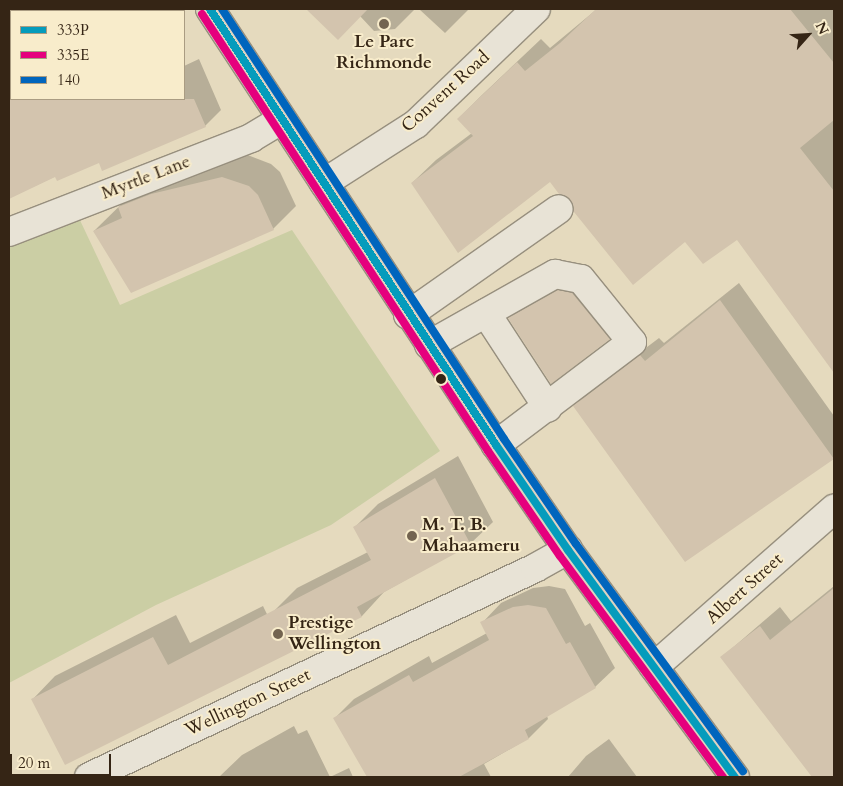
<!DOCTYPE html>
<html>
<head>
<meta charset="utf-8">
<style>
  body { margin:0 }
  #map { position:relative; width:843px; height:786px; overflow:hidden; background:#e5dabe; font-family:Cardo,serif }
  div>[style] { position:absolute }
  .green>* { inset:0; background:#cbcea4 }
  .shadow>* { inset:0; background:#0003 }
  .building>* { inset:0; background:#d3c4ae }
  .roads { filter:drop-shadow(1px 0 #978f7e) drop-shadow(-1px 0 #978f7e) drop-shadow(0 1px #978f7e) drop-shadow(0 -1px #978f7e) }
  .minor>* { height:28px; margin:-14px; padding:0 14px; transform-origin:14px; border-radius:14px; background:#e8e3d6 }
  .major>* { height:28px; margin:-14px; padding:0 14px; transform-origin:14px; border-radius:14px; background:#dcd3c1 }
  .bus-1>* { height:8px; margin:-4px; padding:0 4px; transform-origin:4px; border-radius:4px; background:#059cbc }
  .bus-2>* { height:8px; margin:-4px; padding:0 4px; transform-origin:4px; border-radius:4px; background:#e5007d }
  .bus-3>* { height:8px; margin:-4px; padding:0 4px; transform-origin:4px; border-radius:4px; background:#0065bd }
  .dots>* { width:14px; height:14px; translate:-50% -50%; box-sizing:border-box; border:2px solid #f8eccb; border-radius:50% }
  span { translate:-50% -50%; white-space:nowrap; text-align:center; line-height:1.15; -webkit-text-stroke:4px #f8eccb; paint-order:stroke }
  .poi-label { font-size:18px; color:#352515; font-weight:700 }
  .left { translate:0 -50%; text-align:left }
  .street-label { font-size:18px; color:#352515 }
  .frame { position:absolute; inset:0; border:10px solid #352515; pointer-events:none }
  .legend { position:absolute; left:10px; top:10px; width:175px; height:90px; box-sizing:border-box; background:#f8eccb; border:1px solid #aa9c82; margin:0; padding:6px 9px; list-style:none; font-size:15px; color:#352515 }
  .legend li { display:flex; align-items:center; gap:10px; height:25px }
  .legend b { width:25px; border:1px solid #aa9c82 }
  .north { position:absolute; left:783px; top:10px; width:50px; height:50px; -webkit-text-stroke:4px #f8eccb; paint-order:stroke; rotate:64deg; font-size:14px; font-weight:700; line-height:20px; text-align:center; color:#352515 }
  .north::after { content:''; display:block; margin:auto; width:18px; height:22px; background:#352515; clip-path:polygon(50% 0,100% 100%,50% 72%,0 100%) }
  .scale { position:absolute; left:10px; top:754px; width:101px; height:22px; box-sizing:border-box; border:2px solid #352515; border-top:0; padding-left:6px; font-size:15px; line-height:18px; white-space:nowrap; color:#352515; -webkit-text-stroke:4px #f8eccb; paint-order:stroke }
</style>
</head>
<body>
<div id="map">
  <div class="green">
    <div style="clip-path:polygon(78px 216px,120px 305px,292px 230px,440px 451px,331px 525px,156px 605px,9px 683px,9px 247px)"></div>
  </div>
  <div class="shadow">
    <div style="clip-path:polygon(9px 9px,159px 11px,11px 11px,11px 99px,184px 99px,184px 66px,199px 59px,221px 110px,205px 126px,56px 176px,9px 198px)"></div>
    <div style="clip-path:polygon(308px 9px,415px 9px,395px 29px,374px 31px,360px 16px,338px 38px)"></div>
    <div style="clip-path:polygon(419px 9px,469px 9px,445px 33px)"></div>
    <div style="clip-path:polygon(597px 9px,834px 10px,834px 370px,738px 238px,573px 199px,550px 180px,412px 183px,436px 160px,472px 133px,458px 119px,482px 95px,541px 39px,550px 48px)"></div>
    <div style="clip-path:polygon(245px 154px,271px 164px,280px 172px,296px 206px,273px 229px,94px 231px,142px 184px)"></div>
    <div style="clip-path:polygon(577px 273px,627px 320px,609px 338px,510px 318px,528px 300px)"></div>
    <div style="clip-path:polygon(739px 283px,834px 416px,833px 458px,575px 406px,593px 388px,659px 338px,664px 343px)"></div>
    <div style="clip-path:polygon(458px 456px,493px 522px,470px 544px,384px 592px,362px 616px,296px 649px,274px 611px,297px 588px,368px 552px,355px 527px,378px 504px)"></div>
    <div style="clip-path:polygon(549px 586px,565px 589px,585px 626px,590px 623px,615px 668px,595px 687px,547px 716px,548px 719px,529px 738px,484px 764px,491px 777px,369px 777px,335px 718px,354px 699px,429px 656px,432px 663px,487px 633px,482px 623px,501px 603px,533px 588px)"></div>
    <div style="clip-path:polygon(834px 586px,834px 777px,813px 777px,722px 657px,780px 607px,791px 621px)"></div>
    <div style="clip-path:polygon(263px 606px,282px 645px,33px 699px,55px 676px,176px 615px,190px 643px)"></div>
    <div style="clip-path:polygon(294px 726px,298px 734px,307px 730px,330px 777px,349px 768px,353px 777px,219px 777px,242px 755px)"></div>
    <div style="clip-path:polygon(609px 739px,637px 777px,568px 777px,586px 756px)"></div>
  </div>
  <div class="building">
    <div style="clip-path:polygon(306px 9px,368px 9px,338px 40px)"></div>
    <div style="clip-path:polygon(596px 9px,790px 9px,834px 63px,834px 120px,800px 148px,834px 191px,834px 373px,737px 240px,703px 264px,685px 242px,633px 285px,574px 212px,571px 200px,559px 194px,550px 182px,458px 253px,411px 183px,473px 136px,457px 119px,517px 62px,525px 71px,560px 43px)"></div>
    <div style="clip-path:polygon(9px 99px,194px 99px,206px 127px,102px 171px,99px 163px,57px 181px,55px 177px,9px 199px)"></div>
    <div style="clip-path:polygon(222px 177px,249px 186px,258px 195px,274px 230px,131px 293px,93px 231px,122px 218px,118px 207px,151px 194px)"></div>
    <div style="clip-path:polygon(558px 290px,572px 293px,610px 339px,551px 384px,508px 318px)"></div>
    <div style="clip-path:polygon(720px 300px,834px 459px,685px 562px,573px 406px,640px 355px,645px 361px)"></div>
    <div style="clip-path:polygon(435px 478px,471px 545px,357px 607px,362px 617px,65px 765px,31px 699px,153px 637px,168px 665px,371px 560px,353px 527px)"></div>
    <div style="clip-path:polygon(834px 588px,834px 777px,812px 777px,720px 657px,760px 626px,770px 640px)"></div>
    <div style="clip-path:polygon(528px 605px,546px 608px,566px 644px,570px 642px,596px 688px,525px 730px,529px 739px,459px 777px,367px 777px,333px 718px,409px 675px,413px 682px,489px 640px,480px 622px,513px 607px)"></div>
  </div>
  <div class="roads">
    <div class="minor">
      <div style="left:324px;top:183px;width:109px;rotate:-32.7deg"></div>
      <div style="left:416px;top:124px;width:166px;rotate:-43.8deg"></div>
      <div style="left:9px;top:232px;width:260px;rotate:-21.2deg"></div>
      <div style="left:251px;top:138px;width:35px;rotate:-31deg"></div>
      <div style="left:486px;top:313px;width:113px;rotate:56.9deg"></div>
      <div style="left:408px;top:315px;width:184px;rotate:-35.1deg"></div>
      <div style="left:429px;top:345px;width:145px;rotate:-29.4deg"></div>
      <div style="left:555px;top:274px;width:26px;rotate:11deg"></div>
      <div style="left:581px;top:279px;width:81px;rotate:51deg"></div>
      <div style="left:632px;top:342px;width:171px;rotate:142.9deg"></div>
      <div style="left:654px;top:667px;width:240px;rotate:-41.3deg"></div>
      <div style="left:89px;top:777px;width:493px;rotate:-25.1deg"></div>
      <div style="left:535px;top:568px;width:38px;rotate:-29deg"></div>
    </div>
    <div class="major">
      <div style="left:210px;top:9px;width:521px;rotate:56.74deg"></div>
      <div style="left:496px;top:445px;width:127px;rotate:55.6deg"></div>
      <div style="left:568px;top:550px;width:282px;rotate:53.7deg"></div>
    </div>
  </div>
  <div class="bus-1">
    <div style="left:210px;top:9px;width:521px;rotate:56.74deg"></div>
    <div style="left:496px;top:445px;width:127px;rotate:55.6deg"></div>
    <div style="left:568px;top:550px;width:282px;rotate:53.7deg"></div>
  </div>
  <div class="bus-2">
    <div style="left:202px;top:14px;width:522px;rotate:56.8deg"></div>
    <div style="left:488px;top:451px;width:127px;rotate:55.6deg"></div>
    <div style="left:560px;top:556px;width:275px;rotate:53.6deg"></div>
  </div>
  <div class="bus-3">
    <div style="left:222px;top:9px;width:514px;rotate:56.74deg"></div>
    <div style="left:504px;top:439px;width:127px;rotate:55.6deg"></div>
    <div style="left:576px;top:544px;width:282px;rotate:53.7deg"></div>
  </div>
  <div class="dots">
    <div style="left:384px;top:24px;background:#736450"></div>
    <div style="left:441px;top:379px;background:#352515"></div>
    <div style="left:412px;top:536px;background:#736450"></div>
    <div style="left:278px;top:634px;background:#736450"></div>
  </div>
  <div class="poi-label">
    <span style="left:384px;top:53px">Le Parc<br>Richmonde</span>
    <span class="left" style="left:422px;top:536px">M. T. B.<br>Mahaameru</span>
    <span class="left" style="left:288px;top:634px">Prestige<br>Wellington</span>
  </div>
  <div class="street-label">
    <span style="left:446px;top:92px;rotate:-42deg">Convent Road</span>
    <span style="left:146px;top:178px;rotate:-21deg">Myrtle Lane</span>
    <span style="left:745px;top:589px;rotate:-42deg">Albert Street</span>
    <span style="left:248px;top:703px;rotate:-25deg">Wellington Street</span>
  </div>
  <div class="frame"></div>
  <ul class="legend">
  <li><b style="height:6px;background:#059cbc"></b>333P</li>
  <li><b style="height:6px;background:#e5007d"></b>335E</li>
  <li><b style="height:6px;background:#0065bd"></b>140</li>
  </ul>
  <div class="north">N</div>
  <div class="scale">20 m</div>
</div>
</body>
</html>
